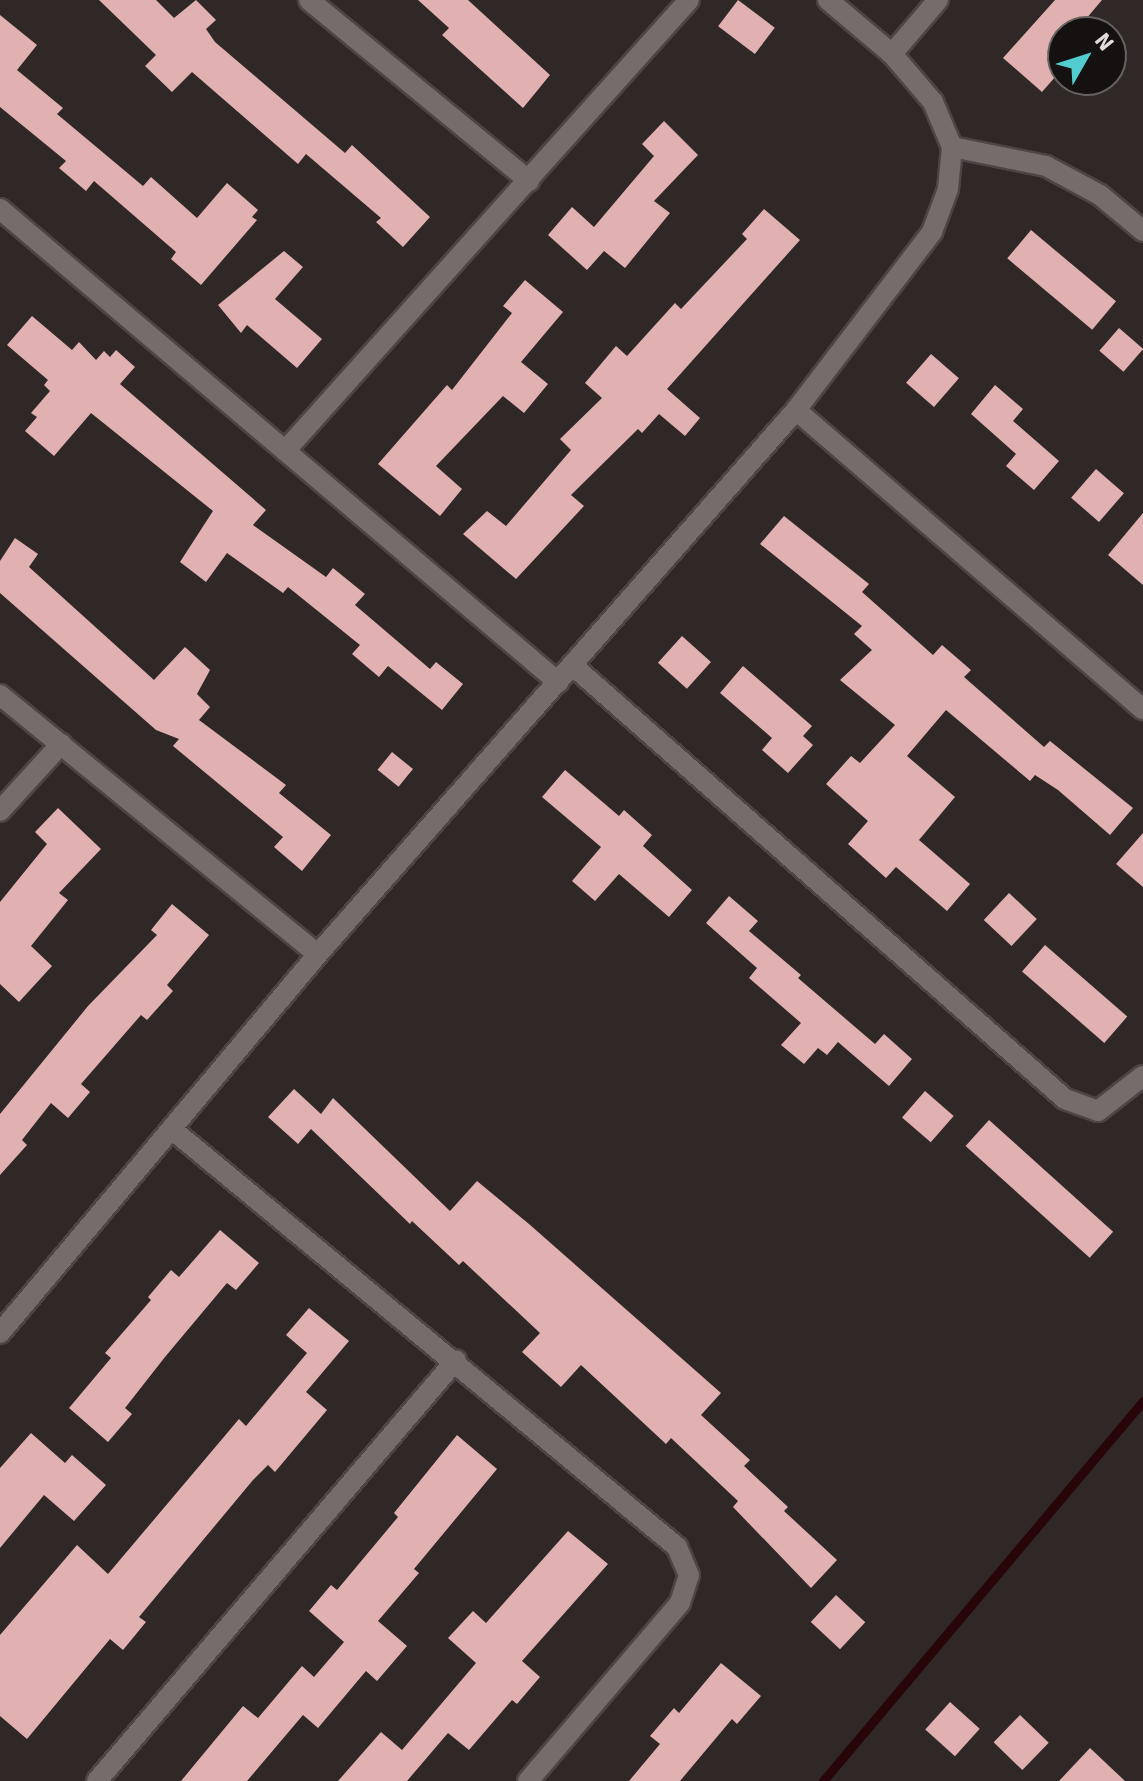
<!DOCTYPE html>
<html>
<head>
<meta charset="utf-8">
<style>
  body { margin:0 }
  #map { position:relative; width:1143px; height:1781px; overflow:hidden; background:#302727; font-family:Signika,sans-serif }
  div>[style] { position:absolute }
  .stream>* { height:9px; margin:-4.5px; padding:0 4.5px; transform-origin:4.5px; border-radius:4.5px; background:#270509 }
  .building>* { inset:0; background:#e1b0b1; transform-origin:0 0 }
  .roads { filter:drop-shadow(2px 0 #4d4545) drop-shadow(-2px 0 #4d4545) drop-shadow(0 2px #4d4545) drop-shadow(0 -2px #4d4545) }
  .street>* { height:20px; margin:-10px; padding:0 10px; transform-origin:10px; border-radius:10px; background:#766c6c }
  span { translate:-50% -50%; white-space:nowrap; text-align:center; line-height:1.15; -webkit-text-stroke:8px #151111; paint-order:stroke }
  .north { position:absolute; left:1047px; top:16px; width:80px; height:80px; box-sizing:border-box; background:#151111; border:2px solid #676262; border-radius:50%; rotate:51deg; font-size:22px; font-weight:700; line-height:32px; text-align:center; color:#e2dcdc }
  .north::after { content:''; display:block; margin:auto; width:28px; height:36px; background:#52cdcf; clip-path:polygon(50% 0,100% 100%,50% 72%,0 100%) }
</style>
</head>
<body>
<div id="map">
  <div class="stream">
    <div style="left:823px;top:1781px;width:497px;rotate:-49.9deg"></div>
  </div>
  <div class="building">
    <div style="clip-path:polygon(99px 0,156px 0,174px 18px,196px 0,216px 20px,206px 29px,215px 42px,345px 153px,352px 145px,430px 217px,403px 247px,376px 222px,381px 218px,306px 154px,298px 164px,192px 72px,172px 92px,145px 66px,156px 55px)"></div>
    <div style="clip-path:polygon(418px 0,468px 0,550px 75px,523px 108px,442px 35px,449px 28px)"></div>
    <div style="left:738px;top:0;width:46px;height:33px;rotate:37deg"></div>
    <div style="clip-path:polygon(1055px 0,1102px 0,1075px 32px,1063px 32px,1063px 68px,1042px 92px,1003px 58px)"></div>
    <div style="clip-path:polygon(0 15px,37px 45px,17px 70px,63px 108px,57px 114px,143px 186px,151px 177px,197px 218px,227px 183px,258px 210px,252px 217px,257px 220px,201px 285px,171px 259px,176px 252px,94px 181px,86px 191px,59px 168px,66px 161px,0 107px)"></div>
    <div style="clip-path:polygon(664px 121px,698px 155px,654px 201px,670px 213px,625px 268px,604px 251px,587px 270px,548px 235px,572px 207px,594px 227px,654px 156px,642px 144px)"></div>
    <div style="clip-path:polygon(764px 209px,800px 240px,667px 389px,700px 418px,685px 436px,659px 414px,642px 433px,638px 429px,571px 495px,584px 506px,516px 579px,463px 534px,487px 511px,506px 526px,571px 450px,560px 439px,602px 398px,585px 383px,616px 346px,627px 356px,675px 303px,681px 309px,747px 239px,742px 234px)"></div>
    <div style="left:1031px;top:230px;width:111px;height:37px;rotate:40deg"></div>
    <div style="clip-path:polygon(284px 251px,303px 267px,275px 299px,322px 339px,297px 368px,247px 325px,241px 333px,218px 305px)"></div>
    <div style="clip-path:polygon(525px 280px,563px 312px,521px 362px,548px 384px,524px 413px,503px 396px,436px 466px,462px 489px,440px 516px,378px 464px,447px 385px,452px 390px,512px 313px,503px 306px)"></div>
    <div style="clip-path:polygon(32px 316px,72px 350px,79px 342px,96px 360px,104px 351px,110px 357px,116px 350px,135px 367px,120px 384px,266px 510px,253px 525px,326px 577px,333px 568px,365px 594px,355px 605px,430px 669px,436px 662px,463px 684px,442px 710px,388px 666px,379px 677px,352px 654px,360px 645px,288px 587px,283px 593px,227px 553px,206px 582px,180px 562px,213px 511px,91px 413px,54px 456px,25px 431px,37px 417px,31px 413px,50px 391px,44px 385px,48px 380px,7px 345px)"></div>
    <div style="left:1119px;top:328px;width:32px;height:30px;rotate:41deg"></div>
    <div style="left:931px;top:354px;width:37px;height:38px;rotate:41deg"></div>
    <div style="clip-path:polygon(995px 385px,1023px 409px,1013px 421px,1059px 461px,1034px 490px,1006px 466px,1016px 454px,971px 414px)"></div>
    <div style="left:1096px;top:469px;width:37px;height:38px;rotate:41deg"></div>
    <div style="clip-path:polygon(1143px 513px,1143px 585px,1108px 555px)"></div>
    <div style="clip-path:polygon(784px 516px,869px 584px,862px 592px,933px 655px,942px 645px,971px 670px,964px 677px,1044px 747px,1050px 741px,1133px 808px,1110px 835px,1058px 790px,1035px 775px,1030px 781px,946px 710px,907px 756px,955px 797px,919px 840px,970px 884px,947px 911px,896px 867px,886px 878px,848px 844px,868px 821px,826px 784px,851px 756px,860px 763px,895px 725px,840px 680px,872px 650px,854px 634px,862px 626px,760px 544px)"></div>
    <div style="clip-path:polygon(15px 538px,38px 554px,29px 567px,154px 680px,185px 647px,210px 670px,197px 694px,210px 707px,199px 720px,286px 785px,279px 793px,331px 835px,302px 871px,274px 847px,283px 837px,173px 746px,179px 739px,156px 730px,0 593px,0 561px)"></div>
    <div style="left:682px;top:636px;width:39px;height:36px;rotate:42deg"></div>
    <div style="clip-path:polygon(743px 666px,812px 726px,803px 736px,813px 745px,788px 773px,762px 750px,772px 738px,720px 693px)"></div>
    <div style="left:392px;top:752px;width:27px;height:23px;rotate:39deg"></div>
    <div style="clip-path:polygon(565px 770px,619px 816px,624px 810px,652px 835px,643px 846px,692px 890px,669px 917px,619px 874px,595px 901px,572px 881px,601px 847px,542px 797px)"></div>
    <div style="clip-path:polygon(58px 808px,101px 849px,59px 893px,68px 900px,31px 946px,52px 966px,19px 1002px,0 984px,0 902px,47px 844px,35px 832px)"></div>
    <div style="clip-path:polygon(1143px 833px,1143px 887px,1116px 864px)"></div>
    <div style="left:1009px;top:893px;width:38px;height:37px;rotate:43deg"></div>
    <div style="clip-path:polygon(729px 896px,758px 921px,749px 931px,801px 975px,798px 978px,875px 1044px,884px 1034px,912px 1059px,889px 1086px,838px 1042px,827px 1055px,818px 1048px,804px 1064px,781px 1045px,801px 1023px,749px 978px,757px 968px,706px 923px)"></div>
    <div style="clip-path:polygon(172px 904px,209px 935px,167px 985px,173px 991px,147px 1020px,141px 1015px,81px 1084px,90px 1092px,68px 1118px,51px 1103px,22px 1140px,27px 1145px,0 1175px,0 1114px,88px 1006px,157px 935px,151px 930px)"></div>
    <div style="left:1045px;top:945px;width:109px;height:35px;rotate:41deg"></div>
    <div style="clip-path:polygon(294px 1089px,321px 1114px,333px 1098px,450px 1211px,477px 1181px,529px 1224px,721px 1393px,701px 1415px,750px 1460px,744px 1466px,788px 1507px,784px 1511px,837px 1560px,811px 1588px,733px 1507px,738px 1501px,671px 1438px,666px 1444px,581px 1365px,561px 1387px,522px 1352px,540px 1333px,463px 1261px,459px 1265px,412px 1221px,410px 1224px,311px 1129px,298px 1144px,268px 1117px)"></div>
    <div style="left:925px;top:1091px;width:38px;height:35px;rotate:41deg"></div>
    <div style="left:989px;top:1120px;width:167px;height:35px;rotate:42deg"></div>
    <div style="clip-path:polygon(220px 1230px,259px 1263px,236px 1290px,227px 1283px,165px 1357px,125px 1408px,132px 1414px,108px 1442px,69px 1408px,111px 1358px,105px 1353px,151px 1300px,148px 1297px,171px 1270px,179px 1277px)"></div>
    <div style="clip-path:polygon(309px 1308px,349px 1341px,306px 1392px,327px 1410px,275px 1472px,268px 1465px,253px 1480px,139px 1617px,146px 1622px,123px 1650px,110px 1639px,27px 1739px,0 1716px,0 1635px,77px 1545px,108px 1574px,239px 1419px,246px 1426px,307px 1353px,286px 1335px)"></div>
    <div style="clip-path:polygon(31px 1433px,65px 1463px,72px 1455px,106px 1485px,74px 1521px,44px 1495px,0 1548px,0 1468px)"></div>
    <div style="clip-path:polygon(457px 1435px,497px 1469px,414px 1569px,419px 1573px,378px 1621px,407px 1646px,377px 1681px,366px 1671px,318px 1728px,303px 1715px,247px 1781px,181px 1781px,243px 1706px,258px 1718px,302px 1666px,314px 1677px,344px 1642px,309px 1611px,331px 1585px,337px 1590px,398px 1517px,394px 1513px)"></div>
    <div style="clip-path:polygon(568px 1531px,608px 1564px,522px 1661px,540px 1677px,517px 1704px,512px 1700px,469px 1750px,448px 1733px,407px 1781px,338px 1781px,381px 1732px,402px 1750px,476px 1663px,448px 1638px,473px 1611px,486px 1623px)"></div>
    <div style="left:836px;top:1595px;width:40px;height:37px;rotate:43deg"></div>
    <div style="clip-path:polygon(721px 1663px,761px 1696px,737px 1724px,732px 1719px,680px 1781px,629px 1781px,660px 1744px,650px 1736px,674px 1708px,679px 1713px)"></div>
    <div style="left:950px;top:1702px;width:40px;height:37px;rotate:42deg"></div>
    <div style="left:1020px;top:1715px;width:40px;height:38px;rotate:44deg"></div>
    <div style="clip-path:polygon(1090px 1748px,1125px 1781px,1059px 1781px)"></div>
  </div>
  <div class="roads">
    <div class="street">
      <div style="left:309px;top:0;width:285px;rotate:39.4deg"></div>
      <div style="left:892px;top:54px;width:71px;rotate:-49.6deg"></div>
      <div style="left:952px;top:147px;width:96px;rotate:11.4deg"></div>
      <div style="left:1046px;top:166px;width:61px;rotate:28.2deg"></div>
      <div style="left:1100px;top:195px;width:56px;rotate:39.9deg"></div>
      <div style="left:0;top:209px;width:732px;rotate:40.29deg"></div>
      <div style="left:796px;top:410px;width:458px;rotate:40.8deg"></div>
      <div style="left:285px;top:451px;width:605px;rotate:-48.15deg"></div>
      <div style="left:572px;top:665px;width:657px;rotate:41.36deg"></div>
      <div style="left:1065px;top:1099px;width:35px;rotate:20deg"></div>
      <div style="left:1098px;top:1111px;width:57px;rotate:-37.9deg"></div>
      <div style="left:0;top:695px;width:410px;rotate:39.2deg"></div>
      <div style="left:0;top:811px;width:91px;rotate:-47.7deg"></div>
      <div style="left:174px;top:1131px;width:653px;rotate:39.59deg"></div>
      <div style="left:677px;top:1547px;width:30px;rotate:67deg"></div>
      <div style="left:689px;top:1575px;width:29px;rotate:108deg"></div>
      <div style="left:680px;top:1603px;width:234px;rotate:130.5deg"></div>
      <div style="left:0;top:1333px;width:495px;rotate:-50deg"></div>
      <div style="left:318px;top:954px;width:724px;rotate:-48.69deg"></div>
      <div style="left:796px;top:410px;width:224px;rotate:-52.6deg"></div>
      <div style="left:932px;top:232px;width:46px;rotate:-69.6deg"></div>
      <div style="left:948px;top:189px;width:42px;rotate:-84.6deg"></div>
      <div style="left:952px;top:147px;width:49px;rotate:-112.9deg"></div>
      <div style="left:933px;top:102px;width:63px;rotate:-130.5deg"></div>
      <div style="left:892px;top:54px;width:84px;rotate:-139.8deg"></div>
      <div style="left:97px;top:1781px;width:553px;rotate:-49.54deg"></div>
    </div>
  </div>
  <div class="north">N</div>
</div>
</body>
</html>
